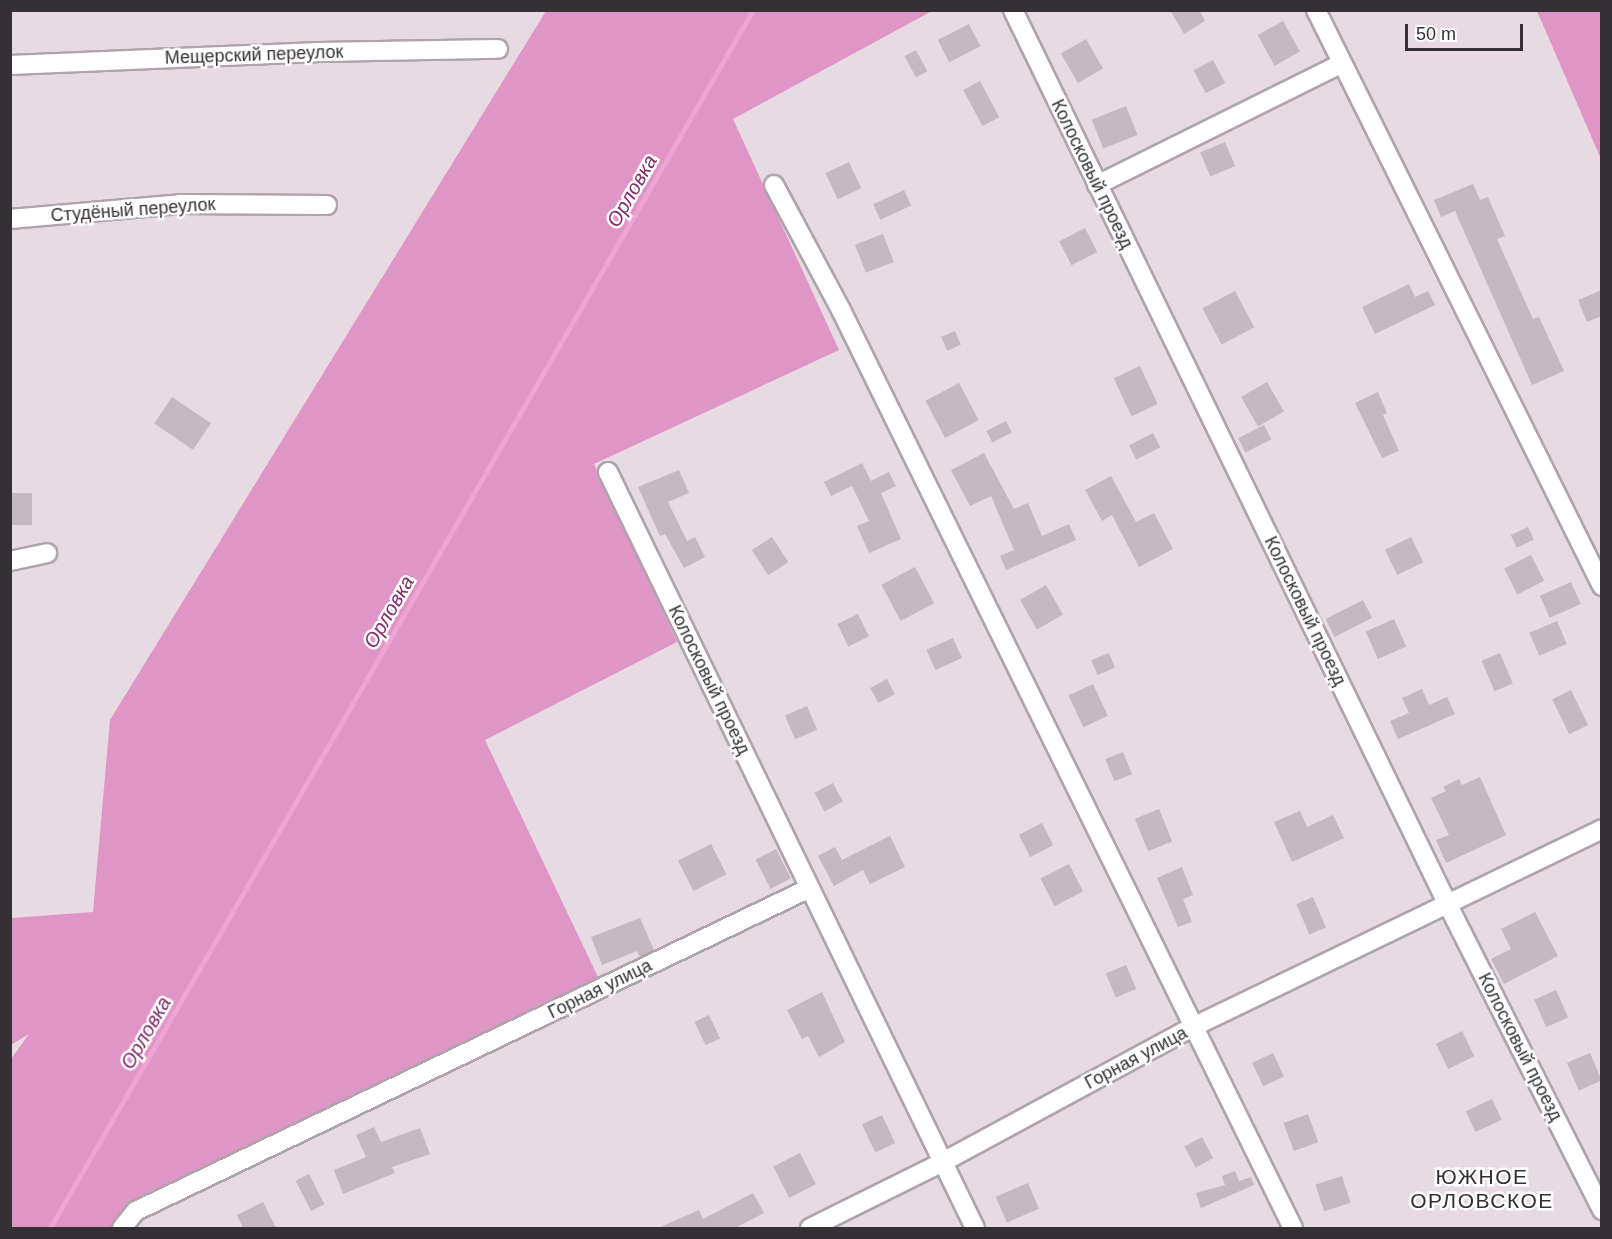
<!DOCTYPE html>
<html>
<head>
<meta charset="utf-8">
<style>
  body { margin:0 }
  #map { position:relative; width:1612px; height:1239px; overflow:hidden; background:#e7dae2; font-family:Arial,sans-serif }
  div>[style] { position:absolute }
  .forest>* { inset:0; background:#df95c5 }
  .stream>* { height:4.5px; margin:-2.25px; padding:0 2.25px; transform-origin:2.25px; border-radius:2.25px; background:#eea3d3 }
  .building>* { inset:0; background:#c5b8c0; transform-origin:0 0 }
  .roads { filter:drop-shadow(2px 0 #b0a3ab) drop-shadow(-2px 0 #b0a3ab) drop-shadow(0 2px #b0a3ab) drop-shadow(0 -2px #b0a3ab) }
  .minor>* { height:18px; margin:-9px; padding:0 9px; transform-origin:9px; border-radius:9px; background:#fff }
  span { translate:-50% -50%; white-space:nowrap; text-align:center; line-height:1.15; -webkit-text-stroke:5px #fff; paint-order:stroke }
  .street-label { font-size:18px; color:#353033 }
  .water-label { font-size:20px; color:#822d69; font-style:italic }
  .quarter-label { font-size:21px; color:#353033; letter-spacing:1.5px }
  .frame { position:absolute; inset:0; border:12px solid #353033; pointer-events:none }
  .scale { position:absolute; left:1405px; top:24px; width:118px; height:27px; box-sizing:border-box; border:3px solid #353033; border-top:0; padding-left:8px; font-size:18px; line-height:21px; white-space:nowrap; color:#353033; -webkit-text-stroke:4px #fff; paint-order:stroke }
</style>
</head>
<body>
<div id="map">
  <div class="forest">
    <div style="clip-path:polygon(546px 11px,932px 11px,733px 119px,839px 350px,594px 464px,677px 642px,485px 740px,598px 977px,129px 1206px,111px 1228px,11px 1228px,11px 1059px,29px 1034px,11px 1045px,11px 918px,93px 912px,110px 720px)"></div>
    <div style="clip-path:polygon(1537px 11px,1601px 11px,1601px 159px)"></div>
  </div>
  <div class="stream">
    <div style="left:50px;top:1228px;width:1406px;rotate:-60.01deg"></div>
  </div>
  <div class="building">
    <div style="clip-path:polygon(1170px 10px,1199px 10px,1205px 21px,1184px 34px)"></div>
    <div style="left:1283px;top:21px;width:35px;height:29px;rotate:61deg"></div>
    <div style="left:969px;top:24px;width:25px;height:35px;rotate:63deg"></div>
    <div style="left:1086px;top:39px;width:34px;height:29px;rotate:60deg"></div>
    <div style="left:916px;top:50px;width:24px;height:13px;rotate:62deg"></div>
    <div style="left:1213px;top:60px;width:26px;height:22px;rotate:62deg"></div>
    <div style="left:980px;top:81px;width:41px;height:19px;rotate:62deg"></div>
    <div style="left:1126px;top:106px;width:31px;height:37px;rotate:68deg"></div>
    <div style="left:1225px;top:142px;width:26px;height:27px;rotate:67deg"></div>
    <div style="left:849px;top:162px;width:29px;height:26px;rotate:65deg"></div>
    <div style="clip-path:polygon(1473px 184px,1480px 200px,1488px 197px,1505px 236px,1497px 239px,1533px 319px,1539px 317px,1564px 371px,1532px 385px,1455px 211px,1441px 217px,1434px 200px)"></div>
    <div style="left:904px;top:190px;width:17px;height:34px;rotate:65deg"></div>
    <div style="left:1085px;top:228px;width:27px;height:29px;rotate:63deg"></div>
    <div style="left:883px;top:234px;width:30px;height:30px;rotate:69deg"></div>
    <div style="clip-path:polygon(1409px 284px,1415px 297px,1428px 291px,1435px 305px,1375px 334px,1362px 307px)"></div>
    <div style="clip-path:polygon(1602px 290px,1602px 316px,1587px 322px,1578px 300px)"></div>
    <div style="left:1235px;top:291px;width:41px;height:37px;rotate:62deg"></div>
    <div style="left:955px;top:331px;width:15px;height:15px;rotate:67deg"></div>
    <div style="left:1140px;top:366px;width:42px;height:29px;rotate:65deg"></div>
    <div style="left:1267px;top:382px;width:34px;height:30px;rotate:60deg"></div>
    <div style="left:959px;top:383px;width:42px;height:38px;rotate:62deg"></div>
    <div style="clip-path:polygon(1378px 392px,1387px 413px,1383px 415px,1399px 451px,1382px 458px,1355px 403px)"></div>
    <div style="left:172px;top:397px;width:47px;height:32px;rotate:34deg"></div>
    <div style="left:1006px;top:421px;width:13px;height:22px;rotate:63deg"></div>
    <div style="left:1264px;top:425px;width:16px;height:29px;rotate:63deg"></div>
    <div style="left:1153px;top:433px;width:16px;height:27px;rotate:63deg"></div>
    <div style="clip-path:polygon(984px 453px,1014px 509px,1028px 503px,1042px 536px,1069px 524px,1076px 540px,1006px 570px,1000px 556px,1014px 550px,991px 496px,970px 506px,951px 470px)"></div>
    <div style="clip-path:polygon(862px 463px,871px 481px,889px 472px,896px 486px,881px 493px,901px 539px,869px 553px,857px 526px,869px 521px,852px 486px,831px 496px,824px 482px)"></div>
    <div style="clip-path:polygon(679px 470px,689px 493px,668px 502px,687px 541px,695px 537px,705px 557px,684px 568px,665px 534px,660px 536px,638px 487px)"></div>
    <div style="clip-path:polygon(1111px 476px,1136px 522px,1154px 513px,1173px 549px,1139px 567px,1112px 515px,1102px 521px,1085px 490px)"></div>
    <div style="left:10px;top:493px;width:22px;height:32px"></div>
    <div style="left:1528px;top:527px;width:14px;height:19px;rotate:65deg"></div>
    <div style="left:772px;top:537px;width:30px;height:24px;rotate:57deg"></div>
    <div style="left:1411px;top:537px;width:28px;height:29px;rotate:64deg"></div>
    <div style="left:1531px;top:555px;width:29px;height:30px;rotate:63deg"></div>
    <div style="left:915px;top:567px;width:41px;height:38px;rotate:62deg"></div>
    <div style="left:1571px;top:582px;width:24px;height:34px;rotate:66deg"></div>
    <div style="left:1046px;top:585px;width:34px;height:30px;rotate:60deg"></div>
    <div style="left:1363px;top:600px;width:20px;height:42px;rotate:63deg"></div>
    <div style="left:858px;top:614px;width:25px;height:23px;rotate:64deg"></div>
    <div style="left:1394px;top:619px;width:30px;height:31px;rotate:66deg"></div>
    <div style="left:1557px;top:621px;width:25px;height:30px;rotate:67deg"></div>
    <div style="left:953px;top:638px;width:22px;height:29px;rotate:66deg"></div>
    <div style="left:1109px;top:653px;width:16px;height:19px;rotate:68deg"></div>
    <div style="left:1500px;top:653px;width:33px;height:20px;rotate:67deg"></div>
    <div style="left:887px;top:679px;width:17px;height:19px;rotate:62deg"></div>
    <div style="left:1093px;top:684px;width:35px;height:27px;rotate:65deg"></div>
    <div style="clip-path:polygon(1422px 689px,1429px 705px,1447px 697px,1455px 714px,1398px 739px,1390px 721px,1409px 713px,1402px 698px)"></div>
    <div style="left:1571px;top:690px;width:39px;height:21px;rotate:64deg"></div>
    <div style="left:807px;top:706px;width:26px;height:24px;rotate:67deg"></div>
    <div style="left:1123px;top:752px;width:24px;height:19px;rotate:68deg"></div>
    <div style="clip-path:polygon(1480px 777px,1506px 835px,1446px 863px,1436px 840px,1449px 835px,1431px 798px,1446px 791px,1443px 787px,1459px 779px,1462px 785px)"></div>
    <div style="left:833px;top:783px;width:21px;height:21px;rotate:62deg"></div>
    <div style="left:1159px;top:809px;width:35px;height:26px;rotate:68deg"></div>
    <div style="clip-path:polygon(1300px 811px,1307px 827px,1333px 815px,1344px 838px,1292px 862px,1274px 822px)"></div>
    <div style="left:1042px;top:823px;width:25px;height:26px;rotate:63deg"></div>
    <div style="clip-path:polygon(890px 836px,905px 867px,870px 884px,863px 870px,834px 886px,818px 856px,835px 847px,842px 860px)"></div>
    <div style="left:711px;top:844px;width:34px;height:37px;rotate:63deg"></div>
    <div style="left:776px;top:849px;width:33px;height:23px;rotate:63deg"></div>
    <div style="left:1069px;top:864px;width:31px;height:32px;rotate:63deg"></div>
    <div style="clip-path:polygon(1182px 867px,1193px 895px,1183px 899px,1192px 922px,1178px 927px,1157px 878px)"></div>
    <div style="left:1313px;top:897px;width:33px;height:18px;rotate:67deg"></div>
    <div style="clip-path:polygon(1535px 912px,1558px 956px,1504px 984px,1491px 959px,1511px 949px,1501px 929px)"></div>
    <div style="clip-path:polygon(640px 918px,654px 950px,640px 957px,637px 951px,602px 965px,591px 937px)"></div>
    <div style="left:1126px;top:965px;width:26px;height:22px;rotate:67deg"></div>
    <div style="left:1556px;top:990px;width:30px;height:24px;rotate:66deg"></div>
    <div style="clip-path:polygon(822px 992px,845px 1042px,819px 1057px,808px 1036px,802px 1039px,787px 1010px)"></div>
    <div style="left:709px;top:1015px;width:26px;height:16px;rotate:65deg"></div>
    <div style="left:1462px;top:1031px;width:28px;height:29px;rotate:64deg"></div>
    <div style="left:1273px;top:1053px;width:26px;height:23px;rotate:65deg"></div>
    <div style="left:1590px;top:1053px;width:30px;height:25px;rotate:67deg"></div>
    <div style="left:1492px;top:1099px;width:23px;height:29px;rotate:65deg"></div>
    <div style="left:1308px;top:1114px;width:30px;height:26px;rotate:70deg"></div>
    <div style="left:882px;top:1115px;width:31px;height:22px;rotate:65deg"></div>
    <div style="clip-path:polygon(374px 1127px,381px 1142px,420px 1128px,430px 1154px,392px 1167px,395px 1173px,343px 1194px,334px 1170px,366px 1157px,356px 1135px)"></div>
    <div style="left:1202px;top:1137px;width:24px;height:20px;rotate:62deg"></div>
    <div style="left:800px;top:1153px;width:35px;height:30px;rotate:63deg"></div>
    <div style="clip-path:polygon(1235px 1171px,1239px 1181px,1251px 1177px,1254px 1185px,1201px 1208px,1196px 1193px,1225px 1185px,1222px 1176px)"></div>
    <div style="left:309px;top:1174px;width:34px;height:15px;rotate:63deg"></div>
    <div style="left:1342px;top:1176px;width:28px;height:28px;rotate:72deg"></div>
    <div style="left:1028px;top:1183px;width:28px;height:35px;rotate:67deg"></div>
    <div style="clip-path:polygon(753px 1193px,764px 1213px,735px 1228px,658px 1228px,699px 1210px,703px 1219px)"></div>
    <div style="clip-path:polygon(263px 1202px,276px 1228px,243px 1228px,237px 1215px)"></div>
  </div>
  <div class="roads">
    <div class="minor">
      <div style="left:1013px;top:10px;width:995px;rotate:64.08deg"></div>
      <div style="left:1448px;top:905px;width:342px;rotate:63.2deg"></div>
      <div style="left:1316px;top:10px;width:643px;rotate:63.59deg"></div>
      <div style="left:10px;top:65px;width:309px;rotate:-2.4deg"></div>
      <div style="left:319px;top:52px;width:179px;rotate:-1deg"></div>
      <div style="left:774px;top:185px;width:142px;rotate:61.8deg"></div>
      <div style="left:841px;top:310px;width:1023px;rotate:63.79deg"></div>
      <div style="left:1097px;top:185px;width:272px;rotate:-26.4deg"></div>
      <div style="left:10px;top:219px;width:171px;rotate:-5deg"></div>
      <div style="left:180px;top:204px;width:147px;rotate:0.4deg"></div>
      <div style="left:608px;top:472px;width:840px;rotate:64.11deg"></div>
      <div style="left:10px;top:561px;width:38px;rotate:-12deg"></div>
      <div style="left:122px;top:1228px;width:22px;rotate:-51deg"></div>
      <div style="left:136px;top:1211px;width:747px;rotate:-25.61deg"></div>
      <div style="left:810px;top:1228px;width:148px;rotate:-26.4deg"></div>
      <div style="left:943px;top:1162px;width:286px;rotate:-28.4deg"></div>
      <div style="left:1195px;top:1026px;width:452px;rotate:-25.8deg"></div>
    </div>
  </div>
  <div class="street-label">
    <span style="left:254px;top:55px;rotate:-2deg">Мещерский переулок</span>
    <span style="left:1092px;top:174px;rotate:64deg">Колосковый проезд</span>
    <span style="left:133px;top:210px;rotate:-4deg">Студёный переулок</span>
    <span style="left:1305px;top:611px;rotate:64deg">Колосковый проезд</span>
    <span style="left:709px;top:680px;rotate:64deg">Колосковый проезд</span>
    <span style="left:600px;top:989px;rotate:-26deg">Горная улица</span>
    <span style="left:1520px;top:1047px;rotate:63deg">Колосковый проезд</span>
    <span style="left:1136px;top:1058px;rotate:-28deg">Горная улица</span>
  </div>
  <div class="water-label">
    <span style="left:632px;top:191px;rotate:-60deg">Орловка</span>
    <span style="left:389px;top:612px;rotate:-60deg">Орловка</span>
    <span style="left:146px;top:1033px;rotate:-60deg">Орловка</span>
  </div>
  <div class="quarter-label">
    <span style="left:1482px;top:1189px">ЮЖНОЕ<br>ОРЛОВСКОЕ</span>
  </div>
  <div class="frame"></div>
  <div class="scale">50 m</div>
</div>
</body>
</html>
